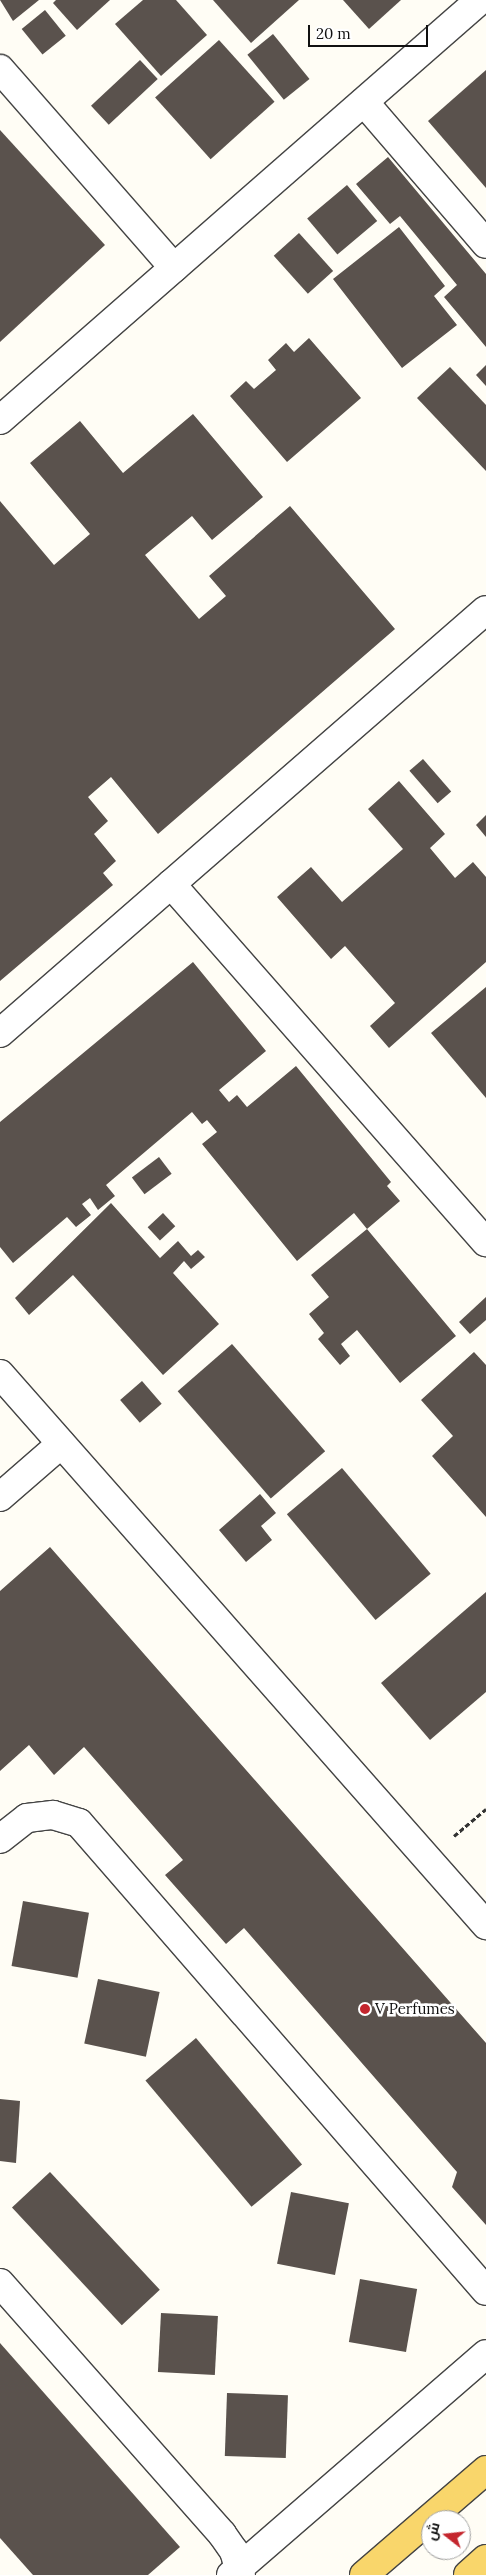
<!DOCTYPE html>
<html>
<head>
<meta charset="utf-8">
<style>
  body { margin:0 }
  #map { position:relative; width:486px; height:2575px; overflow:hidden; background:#fffdf5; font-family:Lora,Cairo,serif }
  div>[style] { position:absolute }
  .building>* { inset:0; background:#5a524d; transform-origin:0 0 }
  .path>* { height:3px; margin-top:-1.5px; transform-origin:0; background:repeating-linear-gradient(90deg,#333 0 5px,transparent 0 7.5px) }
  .roads { filter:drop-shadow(1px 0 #444) drop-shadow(-1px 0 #444) drop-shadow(0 1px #444) drop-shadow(0 -1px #444) }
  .minor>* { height:28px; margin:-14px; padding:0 14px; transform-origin:14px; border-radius:14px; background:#fff }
  .major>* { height:28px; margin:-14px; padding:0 14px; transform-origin:14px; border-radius:14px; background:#f9d66b }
  .dots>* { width:14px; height:14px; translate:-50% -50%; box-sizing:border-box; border:2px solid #fff; border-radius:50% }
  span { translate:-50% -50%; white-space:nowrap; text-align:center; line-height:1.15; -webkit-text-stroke:5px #fff; paint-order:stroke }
  .poi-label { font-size:15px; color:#111 }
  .left { translate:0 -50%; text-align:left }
  .north { position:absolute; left:421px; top:2510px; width:50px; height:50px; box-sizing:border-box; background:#fff; border:1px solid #a0a0a0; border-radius:50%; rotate:286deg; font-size:14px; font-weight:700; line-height:20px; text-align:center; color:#111 }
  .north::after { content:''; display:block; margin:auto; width:18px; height:22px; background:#c4262e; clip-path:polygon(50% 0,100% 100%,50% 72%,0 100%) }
  .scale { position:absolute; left:308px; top:25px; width:120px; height:22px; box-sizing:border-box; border:2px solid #111; border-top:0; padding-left:6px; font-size:15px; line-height:18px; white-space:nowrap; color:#111; -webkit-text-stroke:4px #fff; paint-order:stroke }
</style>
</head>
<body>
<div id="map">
  <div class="building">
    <div style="clip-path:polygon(0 0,39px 0,13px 21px)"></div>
    <div style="clip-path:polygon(56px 0,110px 0,77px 30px,53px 3px)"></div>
    <div style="clip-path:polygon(143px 0,176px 0,207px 35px,161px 76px,115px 24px)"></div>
    <div style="clip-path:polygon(213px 0,299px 0,251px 43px)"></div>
    <div style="clip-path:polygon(343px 0,401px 0,369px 29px)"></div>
    <div style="left:45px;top:10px;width:33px;height:30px;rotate:51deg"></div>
    <div style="left:273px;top:34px;width:58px;height:33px;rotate:51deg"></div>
    <div style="left:219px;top:40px;width:83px;height:86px;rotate:48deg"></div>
    <div style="left:140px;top:60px;width:26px;height:67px;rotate:47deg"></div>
    <div style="clip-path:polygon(486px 70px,486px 188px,428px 121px)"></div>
    <div style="clip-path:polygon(0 130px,105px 245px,0 342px)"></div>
    <div style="clip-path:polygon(388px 157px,486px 274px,486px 347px,444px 297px,457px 285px,400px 216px,390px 224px,356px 184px)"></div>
    <div style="left:347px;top:185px;width:47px;height:52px;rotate:50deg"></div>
    <div style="clip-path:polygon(399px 227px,445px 286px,434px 296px,457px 325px,402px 368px,333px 279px)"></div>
    <div style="left:299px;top:233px;width:51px;height:34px;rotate:48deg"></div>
    <div style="clip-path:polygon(309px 338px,361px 398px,287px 462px,230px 396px,246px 381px,254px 389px,276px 370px,268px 360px,286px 343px,294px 352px)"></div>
    <div style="clip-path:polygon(486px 365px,486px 386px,476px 375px)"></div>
    <div style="clip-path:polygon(450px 367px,486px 405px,486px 471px,417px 398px)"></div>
    <div style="clip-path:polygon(193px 414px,263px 497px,212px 540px,192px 516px,145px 555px,199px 619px,226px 596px,209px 576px,290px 506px,395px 629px,158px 834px,111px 777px,88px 797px,108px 821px,94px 834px,116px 861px,103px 873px,113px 885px,0 981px,0 501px,54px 565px,90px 534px,30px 463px,80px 421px,123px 473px)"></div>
    <div style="left:423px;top:759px;width:43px;height:18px;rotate:49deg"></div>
    <div style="clip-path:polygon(399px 781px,445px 834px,430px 848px,455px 878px,473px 862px,486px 877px,486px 962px,389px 1048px,370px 1026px,395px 1003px,345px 946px,331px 959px,277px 897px,311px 867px,342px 902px,403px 849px,368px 809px)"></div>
    <div style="clip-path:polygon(486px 815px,486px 837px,476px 825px)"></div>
    <div style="clip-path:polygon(193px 962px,266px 1051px,219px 1090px,229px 1102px,237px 1095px,247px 1107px,296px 1066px,391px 1182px,387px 1186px,400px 1201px,367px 1229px,354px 1213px,297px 1261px,202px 1144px,217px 1132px,207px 1120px,202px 1124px,192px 1112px,106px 1185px,115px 1196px,98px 1210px,90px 1198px,82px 1204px,91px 1215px,76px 1227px,67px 1217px,13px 1263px,0 1247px,0 1122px)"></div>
    <div style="clip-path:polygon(486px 987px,486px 1098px,431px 1033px)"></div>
    <div style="left:159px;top:1157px;width:21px;height:34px;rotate:53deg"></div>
    <div style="clip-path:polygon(111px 1203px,160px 1258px,178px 1241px,191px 1256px,198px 1250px,205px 1257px,191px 1269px,184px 1261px,173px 1273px,219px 1324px,163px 1375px,73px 1275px,29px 1315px,15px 1298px)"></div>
    <div style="left:163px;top:1213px;width:18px;height:21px;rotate:47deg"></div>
    <div style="clip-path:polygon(367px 1229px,456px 1336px,400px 1383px,357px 1330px,341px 1344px,350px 1356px,340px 1365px,318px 1339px,324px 1333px,309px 1314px,329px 1297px,311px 1275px)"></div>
    <div style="clip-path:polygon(486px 1297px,486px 1320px,470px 1334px,459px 1322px)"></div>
    <div style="left:232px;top:1344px;width:142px;height:72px;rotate:49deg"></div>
    <div style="clip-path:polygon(474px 1352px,486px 1365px,486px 1517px,432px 1456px,453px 1436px,421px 1400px)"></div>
    <div style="left:142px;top:1381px;width:30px;height:29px;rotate:49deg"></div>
    <div style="left:342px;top:1468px;width:138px;height:72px;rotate:50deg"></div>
    <div style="clip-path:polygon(260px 1494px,276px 1513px,261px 1526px,272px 1540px,246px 1562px,219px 1530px)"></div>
    <div style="clip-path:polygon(50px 1547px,486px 2043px,486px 2225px,452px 2187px,457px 2172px,244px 1928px,226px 1944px,165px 1875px,183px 1860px,84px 1747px,54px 1775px,29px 1745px,0 1771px,0 1591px)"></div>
    <div style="clip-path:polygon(486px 1592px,486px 1692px,430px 1740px,381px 1683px)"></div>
    <div style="left:23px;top:1901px;width:67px;height:66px;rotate:10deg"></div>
    <div style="left:98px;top:1979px;width:63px;height:66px;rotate:12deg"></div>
    <div style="left:196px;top:2038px;width:165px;height:66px;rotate:50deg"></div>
    <div style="clip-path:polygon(0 2099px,20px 2101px,16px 2163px,0 2161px)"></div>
    <div style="left:50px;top:2172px;width:161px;height:52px;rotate:47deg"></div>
    <div style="left:291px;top:2192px;width:59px;height:73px;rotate:11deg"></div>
    <div style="left:360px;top:2279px;width:58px;height:64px;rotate:10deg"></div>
    <div style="left:161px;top:2313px;width:57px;height:59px;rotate:3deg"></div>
    <div style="clip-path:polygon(0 2343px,180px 2547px,148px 2575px,33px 2575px,0 2538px)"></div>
    <div style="left:227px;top:2393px;width:61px;height:63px;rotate:2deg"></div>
  </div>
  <div class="path">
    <div style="left:454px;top:1836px;width:42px;rotate:-40.2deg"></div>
  </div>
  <div class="roads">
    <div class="minor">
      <div style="left:0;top:69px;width:264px;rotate:48.8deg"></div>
      <div style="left:364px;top:102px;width:187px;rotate:49.3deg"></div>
      <div style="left:0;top:420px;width:638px;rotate:-41.19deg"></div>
      <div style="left:171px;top:884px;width:477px;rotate:48.7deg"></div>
      <div style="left:0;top:1033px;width:644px;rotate:-41.04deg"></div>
      <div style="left:0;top:1374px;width:735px;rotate:48.59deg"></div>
      <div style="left:0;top:1497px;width:81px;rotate:-41deg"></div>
      <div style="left:0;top:1839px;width:34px;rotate:-38deg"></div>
      <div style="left:27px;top:1818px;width:26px;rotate:-7deg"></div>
      <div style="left:53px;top:1815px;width:27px;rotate:17deg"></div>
      <div style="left:79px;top:1823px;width:620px;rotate:48.99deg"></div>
      <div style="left:0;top:2283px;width:335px;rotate:48.5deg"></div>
      <div style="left:222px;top:2534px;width:21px;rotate:55deg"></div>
      <div style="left:234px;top:2551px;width:25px;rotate:74deg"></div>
      <div style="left:231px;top:2575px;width:337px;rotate:-40.9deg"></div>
    </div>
    <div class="major">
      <div style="left:364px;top:2575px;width:161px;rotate:-40.7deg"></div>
      <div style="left:468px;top:2575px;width:24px;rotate:-42deg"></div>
    </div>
  </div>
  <div class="dots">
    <div style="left:365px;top:2009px;background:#c4262e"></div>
  </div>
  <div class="poi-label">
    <span class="left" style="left:375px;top:2009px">V Perfumes</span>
  </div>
  <div class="north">ش</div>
  <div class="scale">20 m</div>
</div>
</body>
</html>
